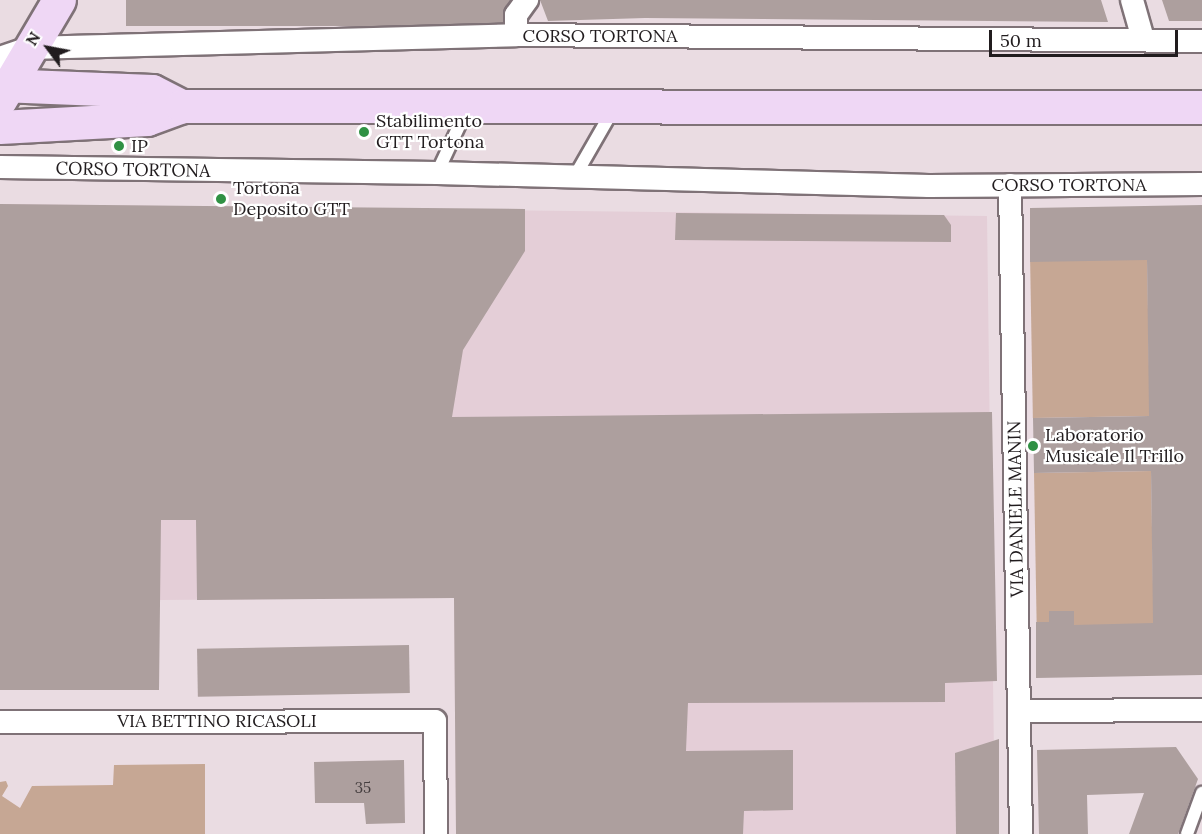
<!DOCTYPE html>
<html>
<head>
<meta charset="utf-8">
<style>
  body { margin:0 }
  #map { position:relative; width:1202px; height:834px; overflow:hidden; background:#eadce2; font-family:Lora,serif }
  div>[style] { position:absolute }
  .built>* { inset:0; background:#e4ced7 }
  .green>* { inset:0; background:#c6a794; transform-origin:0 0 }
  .building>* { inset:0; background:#ad9f9e; transform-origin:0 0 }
  .roads { filter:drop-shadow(2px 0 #7f7277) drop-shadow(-2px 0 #7f7277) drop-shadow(0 2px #7f7277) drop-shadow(0 -2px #7f7277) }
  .lane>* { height:12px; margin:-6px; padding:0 6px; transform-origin:6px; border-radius:6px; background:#fff }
  .street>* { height:22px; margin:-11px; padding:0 11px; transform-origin:11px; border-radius:11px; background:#fff }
  .secondary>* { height:33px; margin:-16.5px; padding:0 16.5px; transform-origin:16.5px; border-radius:16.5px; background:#efd7f5 }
  .dots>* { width:16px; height:16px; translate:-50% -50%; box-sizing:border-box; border:3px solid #fff; border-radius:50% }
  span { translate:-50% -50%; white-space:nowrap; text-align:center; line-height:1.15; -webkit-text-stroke:4.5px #fff; paint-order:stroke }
  .number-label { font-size:15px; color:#443d3e }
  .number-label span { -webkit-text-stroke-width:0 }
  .street-label { font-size:18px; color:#211c1e }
  .poi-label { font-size:18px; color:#211c1e }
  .left { translate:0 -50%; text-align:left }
  .north { position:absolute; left:18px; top:18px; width:60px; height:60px; -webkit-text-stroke:4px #fff; paint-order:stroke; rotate:302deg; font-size:16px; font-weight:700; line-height:24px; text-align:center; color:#211c1e }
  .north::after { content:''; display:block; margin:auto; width:21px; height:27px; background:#211c1e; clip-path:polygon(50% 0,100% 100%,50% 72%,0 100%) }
  .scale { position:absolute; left:989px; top:30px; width:189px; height:27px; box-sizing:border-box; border:3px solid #211c1e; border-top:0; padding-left:8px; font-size:18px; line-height:21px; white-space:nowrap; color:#211c1e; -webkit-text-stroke:4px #fff; paint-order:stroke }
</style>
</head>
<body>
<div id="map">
  <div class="built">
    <div style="clip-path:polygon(0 204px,987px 216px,995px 834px,456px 834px,454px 598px,160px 600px,0 690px)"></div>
  </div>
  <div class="green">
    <div style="left:1147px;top:253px;width:163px;height:117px;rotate:89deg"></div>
    <div style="left:1151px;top:471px;width:157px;height:117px;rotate:89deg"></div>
    <div style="clip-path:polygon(205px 764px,205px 834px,0 834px,0 782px,6px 781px,8px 786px,2px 796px,20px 808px,32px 786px,113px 785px,114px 765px)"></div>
  </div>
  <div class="building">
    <div style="left:126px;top:0;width:384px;height:26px"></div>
    <div style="clip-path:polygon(540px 0,1101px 0,1108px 22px,645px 18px,548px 21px)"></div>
    <div style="clip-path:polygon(1162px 0,1202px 0,1202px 21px,1169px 21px)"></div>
    <div style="clip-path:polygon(0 204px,525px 209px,525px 251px,463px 350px,452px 417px,992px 412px,997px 681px,945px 683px,945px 702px,688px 703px,686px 751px,793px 750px,793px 810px,744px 811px,743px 834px,456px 834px,454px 598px,197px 600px,196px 520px,161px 520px,159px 690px,0 690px)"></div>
    <div style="clip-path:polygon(1202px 205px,1202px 675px,1036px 678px,1036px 622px,1049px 622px,1049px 611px,1074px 611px,1074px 625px,1153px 623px,1151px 471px,1034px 473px,1033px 418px,1149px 416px,1147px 260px,1030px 262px,1030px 208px)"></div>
    <div style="clip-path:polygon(676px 213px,944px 215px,951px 225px,951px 242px,675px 240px)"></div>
    <div style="left:409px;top:645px;width:48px;height:212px;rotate:89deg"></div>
    <div style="clip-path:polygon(999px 739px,999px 834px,956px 834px,955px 753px)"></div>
    <div style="clip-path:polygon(1176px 747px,1198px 779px,1178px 834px,1129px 834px,1144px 793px,1087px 795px,1088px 834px,1039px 834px,1037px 750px)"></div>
    <div style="clip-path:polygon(404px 760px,405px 823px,366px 824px,364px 803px,315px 803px,314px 762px)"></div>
  </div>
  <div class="roads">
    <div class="lane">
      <div style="left:437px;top:173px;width:71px;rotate:-64.9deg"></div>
      <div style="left:575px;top:176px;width:76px;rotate:-60.1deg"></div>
      <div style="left:1187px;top:834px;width:44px;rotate:-69.9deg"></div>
    </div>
    <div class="street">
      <div style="left:1132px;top:0;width:41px;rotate:74.2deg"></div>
      <div style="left:516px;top:35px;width:20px;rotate:-90deg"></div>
      <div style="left:516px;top:15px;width:19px;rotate:-54deg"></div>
      <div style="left:0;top:58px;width:31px;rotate:-19deg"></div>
      <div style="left:29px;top:48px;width:487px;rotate:-1.5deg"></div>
      <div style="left:516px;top:35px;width:686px;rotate:0.5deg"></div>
      <div style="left:0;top:167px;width:437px;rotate:0.8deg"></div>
      <div style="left:437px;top:173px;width:492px;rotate:1.5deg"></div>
      <div style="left:929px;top:186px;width:273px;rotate:-0.4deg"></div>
      <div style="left:1010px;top:185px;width:649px;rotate:89.03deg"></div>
      <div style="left:1020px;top:711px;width:182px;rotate:-0.3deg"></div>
      <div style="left:0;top:722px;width:435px;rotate:-0.1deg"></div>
      <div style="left:435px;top:721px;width:113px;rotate:89.5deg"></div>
    </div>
    <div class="secondary">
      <div style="left:0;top:85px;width:152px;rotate:2.3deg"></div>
      <div style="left:152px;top:91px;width:34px;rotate:27deg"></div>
      <div style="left:0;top:100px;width:116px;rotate:-59.5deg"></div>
      <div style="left:0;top:127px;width:147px;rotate:-3.1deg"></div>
      <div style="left:147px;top:119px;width:37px;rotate:-20deg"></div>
      <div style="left:182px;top:106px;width:1020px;rotate:0.06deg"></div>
    </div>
  </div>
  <div class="dots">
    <div style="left:364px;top:132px;background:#309144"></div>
    <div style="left:119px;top:146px;background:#309144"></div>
    <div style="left:221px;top:199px;background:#309144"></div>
    <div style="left:1033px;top:446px;background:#309144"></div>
  </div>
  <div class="number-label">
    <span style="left:363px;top:788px">35</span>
  </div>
  <div class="street-label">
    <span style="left:600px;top:36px">CORSO TORTONA</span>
    <span style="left:133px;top:170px;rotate:1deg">CORSO TORTONA</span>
    <span style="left:1069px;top:185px">CORSO TORTONA</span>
    <span style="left:1016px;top:509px;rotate:-91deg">VIA DANIELE MANIN</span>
    <span style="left:217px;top:721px">VIA BETTINO RICASOLI</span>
  </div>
  <div class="poi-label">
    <span class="left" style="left:376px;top:132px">Stabilimento<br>GTT Tortona</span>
    <span class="left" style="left:131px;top:146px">IP</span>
    <span class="left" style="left:233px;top:199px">Tortona<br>Deposito GTT</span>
    <span class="left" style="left:1045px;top:446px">Laboratorio<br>Musicale Il Trillo</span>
  </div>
  <div class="north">N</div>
  <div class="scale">50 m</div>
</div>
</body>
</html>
